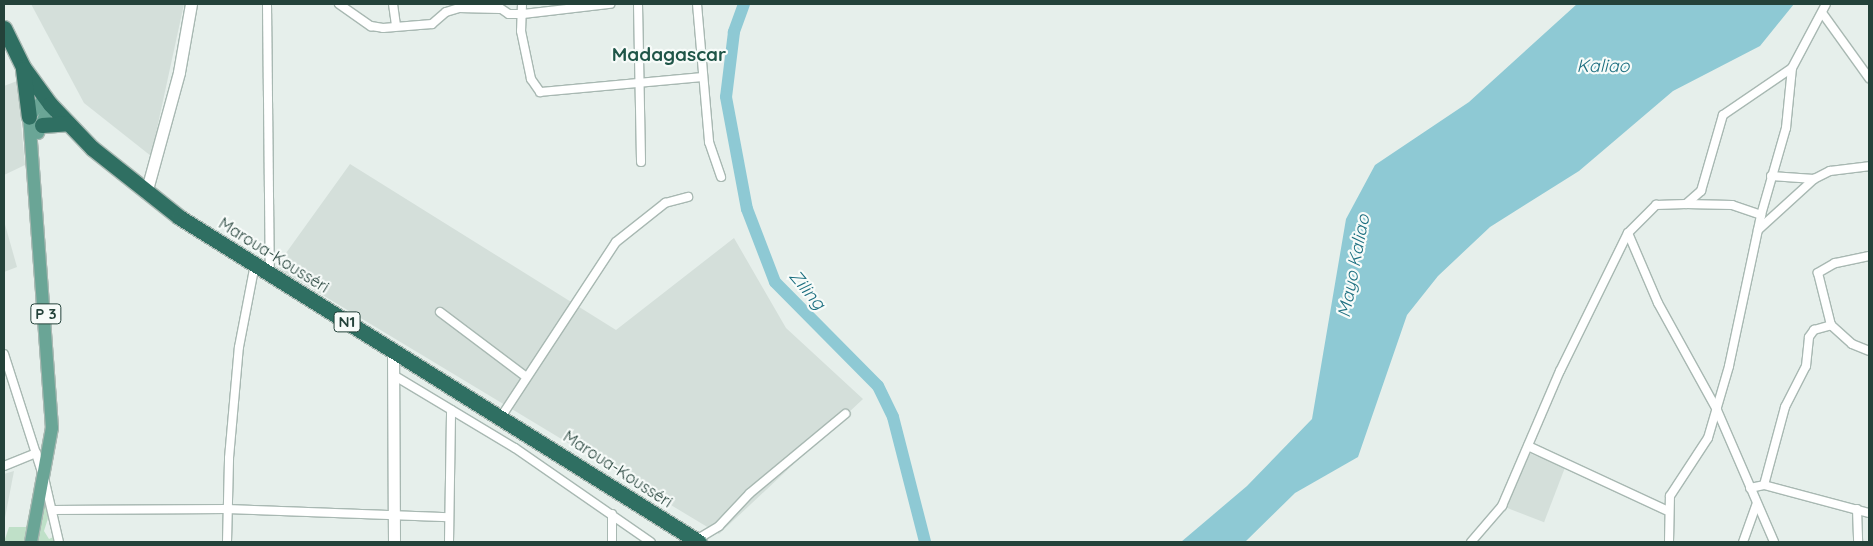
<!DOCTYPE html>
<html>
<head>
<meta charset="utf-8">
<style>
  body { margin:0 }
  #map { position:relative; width:1873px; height:546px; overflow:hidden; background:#e6efeb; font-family:Quicksand,sans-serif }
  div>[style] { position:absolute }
  .built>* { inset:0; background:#d4dfda; transform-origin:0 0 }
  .green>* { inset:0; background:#bfe0c8 }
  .water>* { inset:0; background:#8ec9d4 }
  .river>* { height:12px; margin:-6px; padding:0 6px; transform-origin:6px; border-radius:6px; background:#8ec9d4 }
  .roads { filter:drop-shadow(1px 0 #a8b8b2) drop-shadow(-1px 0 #a8b8b2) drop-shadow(0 1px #a8b8b2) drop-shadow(0 -1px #a8b8b2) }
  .street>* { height:8px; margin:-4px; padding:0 4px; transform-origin:4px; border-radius:4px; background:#fff }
  .secondary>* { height:11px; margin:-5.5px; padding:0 5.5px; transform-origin:5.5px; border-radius:5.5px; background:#fff }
  .primary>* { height:12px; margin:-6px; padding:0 6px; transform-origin:6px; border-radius:6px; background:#6aa596 }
  .highway>* { height:15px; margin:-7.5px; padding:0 7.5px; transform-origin:7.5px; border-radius:7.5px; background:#2f6f62 }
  span { translate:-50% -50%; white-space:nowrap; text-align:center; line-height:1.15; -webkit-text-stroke:4.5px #f7fbf9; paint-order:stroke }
  .shield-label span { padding:1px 4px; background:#f7fbf9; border:1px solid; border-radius:4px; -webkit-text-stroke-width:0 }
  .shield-label { font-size:15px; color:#24423a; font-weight:700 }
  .street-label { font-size:16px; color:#24423a }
  .water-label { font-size:18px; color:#1c6f80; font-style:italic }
  .quarter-label { font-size:19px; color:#1f5548; font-weight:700 }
  .frame { position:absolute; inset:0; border:5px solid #24423a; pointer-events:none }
</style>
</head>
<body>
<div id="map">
  <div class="built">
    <div style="clip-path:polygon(31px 4px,184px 4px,151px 156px,84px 103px)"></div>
    <div style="clip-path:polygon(17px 81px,25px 165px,4px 175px,4px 86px)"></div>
    <div style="clip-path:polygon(350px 164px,616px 330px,734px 238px,786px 328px,863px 399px,719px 534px,276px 267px)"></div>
    <div style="clip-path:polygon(4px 221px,17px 267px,4px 272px)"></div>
    <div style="left:1526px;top:452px;width:42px;height:59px;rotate:21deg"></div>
    <div style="clip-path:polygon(14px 471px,4px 523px,4px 474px)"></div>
  </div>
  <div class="green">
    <div style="clip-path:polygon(50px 481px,54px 499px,44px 531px,49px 539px,60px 534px,63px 542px,4px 542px,9px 527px,26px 527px,35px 485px)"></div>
  </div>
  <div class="water">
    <div style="clip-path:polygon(1577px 4px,1794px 4px,1760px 46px,1673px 91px,1579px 171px,1490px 227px,1438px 276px,1407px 315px,1358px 457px,1295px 493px,1245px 542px,1181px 542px,1247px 486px,1312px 419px,1346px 219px,1375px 165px,1469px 102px)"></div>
  </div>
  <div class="river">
    <div style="left:744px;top:4px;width:30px;rotate:110deg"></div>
    <div style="left:734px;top:32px;width:65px;rotate:97deg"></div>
    <div style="left:726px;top:97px;width:114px;rotate:79.4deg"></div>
    <div style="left:747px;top:209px;width:78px;rotate:69deg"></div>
    <div style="left:775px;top:282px;width:146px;rotate:45.3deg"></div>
    <div style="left:878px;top:386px;width:34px;rotate:64deg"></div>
    <div style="left:893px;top:417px;width:129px;rotate:75.6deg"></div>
  </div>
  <div class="roads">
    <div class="street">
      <div style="left:267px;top:4px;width:270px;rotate:89.4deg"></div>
      <div style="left:339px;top:4px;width:39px;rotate:35deg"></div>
      <div style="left:371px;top:26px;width:12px;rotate:9deg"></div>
      <div style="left:383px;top:28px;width:49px;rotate:-4.7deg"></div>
      <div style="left:432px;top:24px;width:18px;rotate:-41deg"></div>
      <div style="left:446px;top:12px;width:14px;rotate:-17deg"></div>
      <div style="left:459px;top:8px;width:41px;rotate:1.4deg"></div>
      <div style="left:393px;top:4px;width:22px;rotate:82deg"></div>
      <div style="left:522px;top:4px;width:27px;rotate:92deg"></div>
      <div style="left:521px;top:31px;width:49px;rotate:78.2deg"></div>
      <div style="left:531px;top:79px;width:16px;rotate:55deg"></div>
      <div style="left:540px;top:92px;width:162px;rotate:-5.3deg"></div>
      <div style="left:638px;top:4px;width:158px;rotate:88.9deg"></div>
      <div style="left:697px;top:4px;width:139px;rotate:85deg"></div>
      <div style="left:709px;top:142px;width:37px;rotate:71deg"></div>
      <div style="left:497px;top:6px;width:14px;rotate:34deg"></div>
      <div style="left:509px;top:14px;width:14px"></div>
      <div style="left:523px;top:14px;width:88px;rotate:-6.6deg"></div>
      <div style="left:1823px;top:14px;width:79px;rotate:54.3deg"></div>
      <div style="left:1771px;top:176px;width:43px;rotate:4deg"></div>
      <div style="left:1686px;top:204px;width:46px;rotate:1.2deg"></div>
      <div style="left:1732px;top:205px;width:31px;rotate:19deg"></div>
      <div style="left:1758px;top:230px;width:76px;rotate:-42.3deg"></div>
      <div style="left:1814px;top:179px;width:18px;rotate:-27deg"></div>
      <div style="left:1830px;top:171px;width:39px;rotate:-7deg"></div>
      <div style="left:1628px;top:233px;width:76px;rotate:66.8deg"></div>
      <div style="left:1658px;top:303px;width:122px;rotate:61.1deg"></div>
      <div style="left:1717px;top:410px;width:144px;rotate:66.6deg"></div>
      <div style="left:1869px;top:256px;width:35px;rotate:168deg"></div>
      <div style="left:1835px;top:263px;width:20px;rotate:150deg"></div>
      <div style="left:1818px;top:273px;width:54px;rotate:76deg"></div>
      <div style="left:1831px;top:325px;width:28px;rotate:42deg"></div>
      <div style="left:1852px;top:344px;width:18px;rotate:22deg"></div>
      <div style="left:440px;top:312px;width:106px;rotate:37deg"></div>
      <div style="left:4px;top:354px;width:134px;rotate:72.2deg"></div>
      <div style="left:45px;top:482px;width:62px;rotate:76.9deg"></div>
      <div style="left:395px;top:376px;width:140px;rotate:31deg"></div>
      <div style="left:515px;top:448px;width:165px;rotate:34.7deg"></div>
      <div style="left:501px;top:417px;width:209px;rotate:-56.7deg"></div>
      <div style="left:616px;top:242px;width:63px;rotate:-38.5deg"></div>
      <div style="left:665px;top:203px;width:24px;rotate:-15deg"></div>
      <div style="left:1528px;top:446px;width:152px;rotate:24.9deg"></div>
      <div style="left:4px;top:466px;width:35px;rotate:-22deg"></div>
      <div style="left:1764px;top:485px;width:81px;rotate:-74.9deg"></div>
      <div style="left:1785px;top:407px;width:46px;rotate:-62.9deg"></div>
      <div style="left:1806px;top:366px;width:29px;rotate:-84deg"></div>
      <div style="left:1809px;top:337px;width:9px;rotate:-54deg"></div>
      <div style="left:1814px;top:330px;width:18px;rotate:-16deg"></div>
      <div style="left:1750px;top:488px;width:14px;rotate:-12deg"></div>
      <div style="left:1764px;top:485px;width:109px;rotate:14.9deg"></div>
      <div style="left:1857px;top:509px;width:33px;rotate:88deg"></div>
      <div style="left:52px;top:510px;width:175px;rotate:-0.3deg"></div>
      <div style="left:227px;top:509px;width:222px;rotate:2.1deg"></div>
      <div style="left:612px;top:514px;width:28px;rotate:90deg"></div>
      <div style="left:696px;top:540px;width:27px;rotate:-31deg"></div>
      <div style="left:719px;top:526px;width:45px;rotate:-46.8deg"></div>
      <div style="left:750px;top:493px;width:124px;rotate:-39.7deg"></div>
      <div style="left:227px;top:542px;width:84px;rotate:-88.6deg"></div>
      <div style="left:229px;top:458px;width:111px;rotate:-84.9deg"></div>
      <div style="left:239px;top:347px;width:85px;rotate:-79.1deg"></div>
      <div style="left:449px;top:542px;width:132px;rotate:-89.1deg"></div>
      <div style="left:1471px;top:542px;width:48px;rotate:-49.3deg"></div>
      <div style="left:1502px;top:506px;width:147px;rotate:-66.8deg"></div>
      <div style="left:1560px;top:371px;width:154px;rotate:-63.8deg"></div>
      <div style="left:1628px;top:233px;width:40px;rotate:-45deg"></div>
      <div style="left:1656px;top:205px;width:30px;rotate:-2deg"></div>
      <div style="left:1686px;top:204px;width:20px;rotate:-41deg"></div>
      <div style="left:1701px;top:191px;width:79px;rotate:-73.9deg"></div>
      <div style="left:1723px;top:115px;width:83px;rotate:-34.3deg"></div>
      <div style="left:1792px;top:68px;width:72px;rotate:-62deg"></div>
      <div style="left:1669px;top:542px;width:46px;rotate:-88.8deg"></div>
      <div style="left:1670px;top:496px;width:69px;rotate:-56.8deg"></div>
      <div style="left:1708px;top:438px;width:75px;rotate:-73.7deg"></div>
      <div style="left:1729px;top:366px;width:154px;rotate:-78deg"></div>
      <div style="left:1761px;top:215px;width:91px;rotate:-74deg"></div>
      <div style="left:1786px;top:128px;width:60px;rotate:-84.3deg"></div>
      <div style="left:1743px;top:542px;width:41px;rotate:-70.3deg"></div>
    </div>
    <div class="secondary">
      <div style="left:146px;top:193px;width:125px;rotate:-74.7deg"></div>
      <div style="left:179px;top:72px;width:69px;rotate:-80deg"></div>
      <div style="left:393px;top:350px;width:192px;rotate:89.7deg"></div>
    </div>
    <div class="primary">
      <div style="left:38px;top:133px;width:31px;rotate:-68deg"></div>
      <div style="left:31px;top:542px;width:116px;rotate:-79.6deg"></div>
      <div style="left:52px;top:428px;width:312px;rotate:-94.2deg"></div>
      <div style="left:29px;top:117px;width:26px;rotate:-51deg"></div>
    </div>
    <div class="highway">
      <div style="left:4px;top:28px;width:43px;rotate:64deg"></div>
      <div style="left:23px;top:67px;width:46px;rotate:53.9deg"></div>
      <div style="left:50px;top:104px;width:61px;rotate:46.3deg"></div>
      <div style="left:92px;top:148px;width:111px;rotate:38.4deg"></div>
      <div style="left:179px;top:217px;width:613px;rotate:32.01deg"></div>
      <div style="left:23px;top:69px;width:48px;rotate:82.9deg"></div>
      <div style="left:42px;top:125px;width:26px;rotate:-4deg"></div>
    </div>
  </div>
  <div class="shield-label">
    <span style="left:46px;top:314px">P 3</span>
    <span style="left:347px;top:322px">N1</span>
  </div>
  <div class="street-label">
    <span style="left:274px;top:255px;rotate:32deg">Maroua-Kousséri</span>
    <span style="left:618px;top:469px;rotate:33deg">Maroua-Kousséri</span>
  </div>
  <div class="water-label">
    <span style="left:1603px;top:66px">Kaliao</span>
    <span style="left:1354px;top:266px;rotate:-79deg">Mayo Kaliao</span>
    <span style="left:807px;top:290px;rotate:50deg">Ziling</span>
  </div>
  <div class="quarter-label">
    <span style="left:669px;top:55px">Madagascar</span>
  </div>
  <div class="frame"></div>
</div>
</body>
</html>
